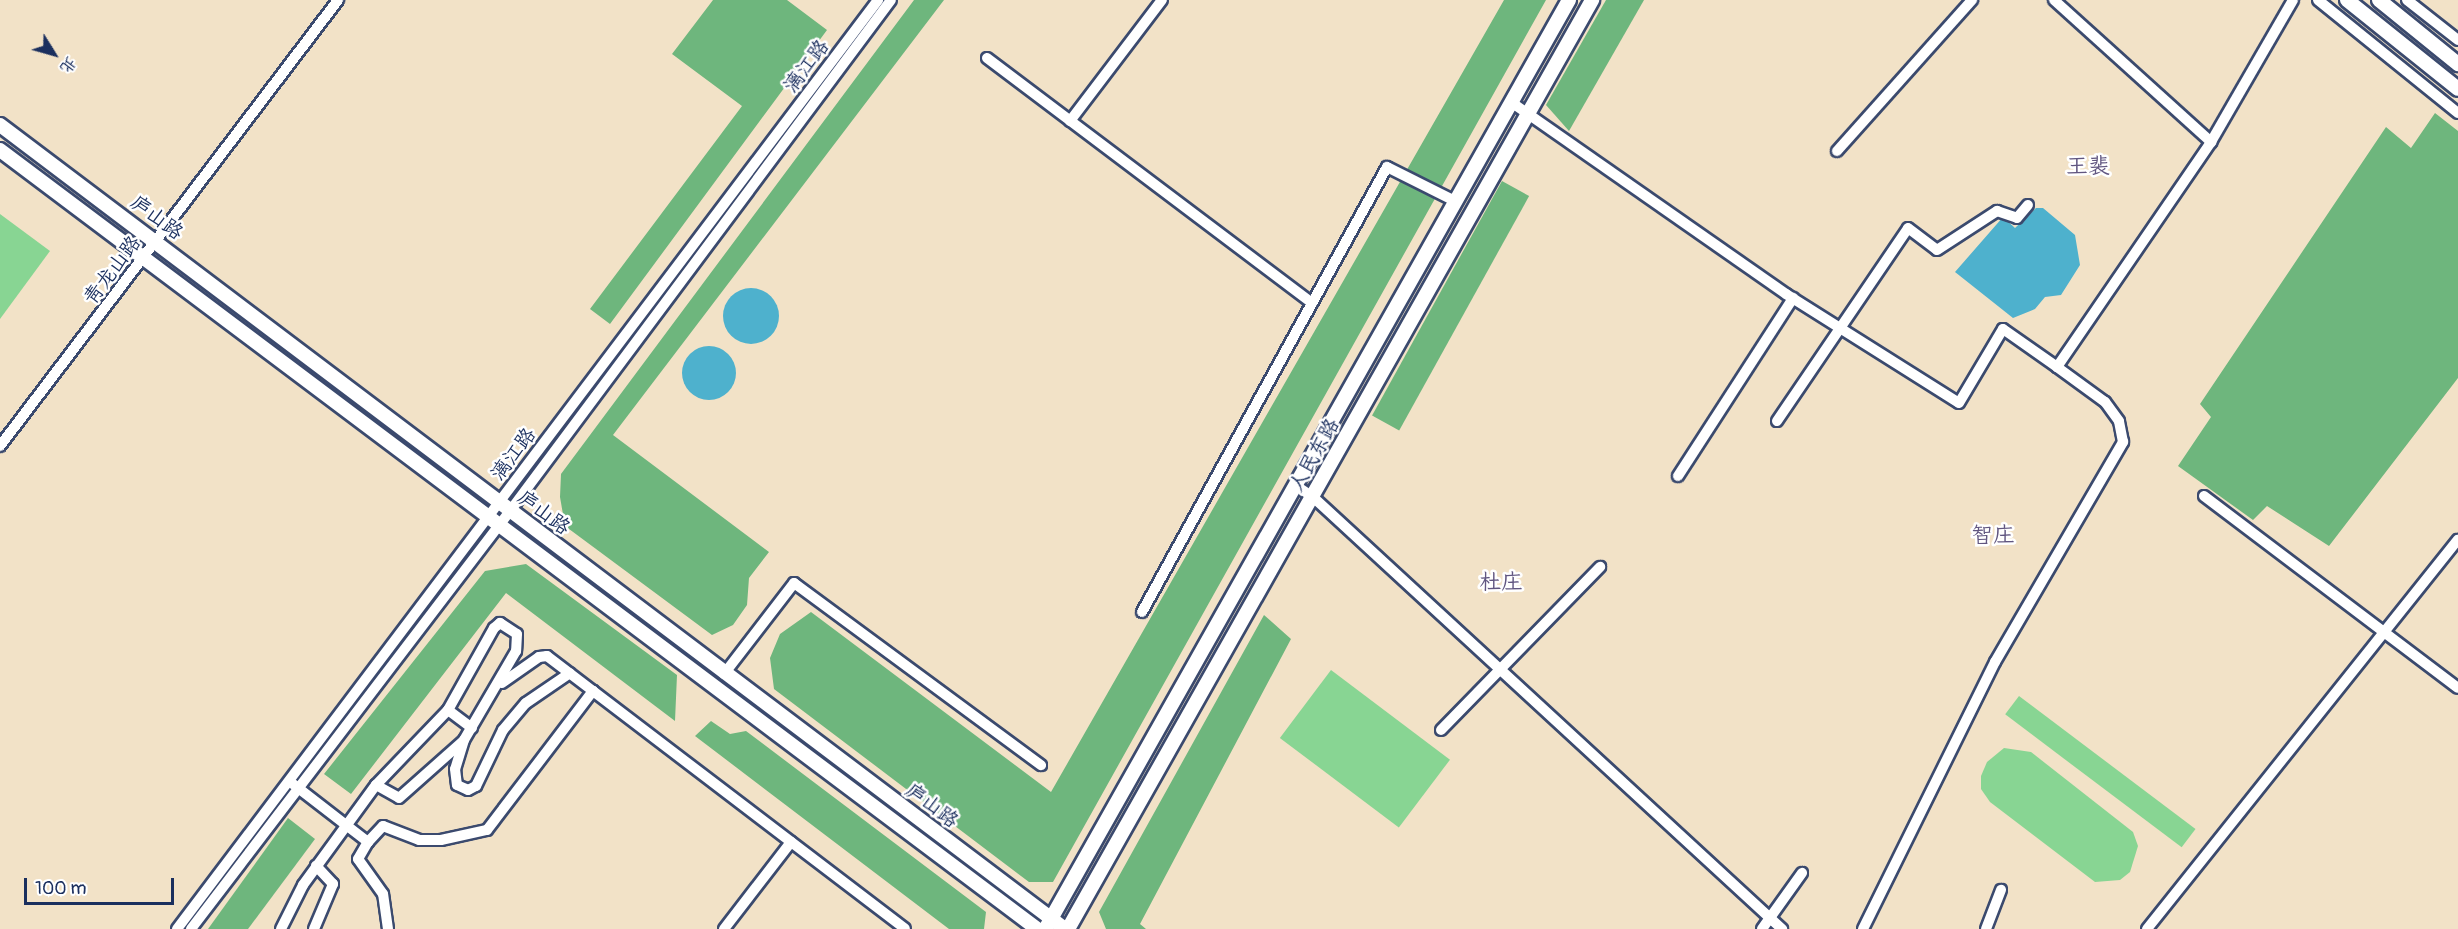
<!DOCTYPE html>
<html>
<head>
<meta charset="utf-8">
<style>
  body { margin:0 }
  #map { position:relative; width:2458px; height:929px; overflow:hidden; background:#f2e2c7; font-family:Pangolin,"LXGW WenKai TC",sans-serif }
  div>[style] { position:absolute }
  .green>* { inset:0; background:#88d593; transform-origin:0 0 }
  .forest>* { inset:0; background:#6eb67d; transform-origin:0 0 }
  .water>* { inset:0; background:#4eb1cd }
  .round { border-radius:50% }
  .roads { filter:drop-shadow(2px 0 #3b4a6e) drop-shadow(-2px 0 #3b4a6e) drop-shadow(0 2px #3b4a6e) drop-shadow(0 -2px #3b4a6e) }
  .minor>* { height:10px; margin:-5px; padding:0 5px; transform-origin:5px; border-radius:5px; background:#fff }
  .major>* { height:14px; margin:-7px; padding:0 7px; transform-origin:7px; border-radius:7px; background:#fff }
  span { translate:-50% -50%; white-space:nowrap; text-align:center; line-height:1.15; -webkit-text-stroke:5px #fff; paint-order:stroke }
  .street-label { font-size:20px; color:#1b2f5e }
  .quarter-label { font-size:22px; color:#615680 }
  .north { position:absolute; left:24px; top:24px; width:60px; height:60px; -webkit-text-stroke:4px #fff; paint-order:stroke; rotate:127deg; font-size:16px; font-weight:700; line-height:24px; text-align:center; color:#1b2f5e }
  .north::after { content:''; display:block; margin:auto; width:21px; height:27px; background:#1b2f5e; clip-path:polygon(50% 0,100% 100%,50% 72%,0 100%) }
  .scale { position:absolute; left:24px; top:878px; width:150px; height:27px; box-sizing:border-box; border:3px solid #1b2f5e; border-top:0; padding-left:8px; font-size:18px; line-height:21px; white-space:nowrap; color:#1b2f5e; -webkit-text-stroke:4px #fff; paint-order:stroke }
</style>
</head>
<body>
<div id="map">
  <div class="green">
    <div style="clip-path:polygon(0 214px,50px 251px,0 319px)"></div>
    <div style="left:1331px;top:670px;width:149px;height:85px;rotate:37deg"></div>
    <div style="left:2019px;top:696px;width:221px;height:23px;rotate:37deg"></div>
    <div style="clip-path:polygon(2004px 748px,2031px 752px,2133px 832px,2138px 846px,2130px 872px,2120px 880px,2095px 882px,1990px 802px,1981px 789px,1981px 776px,1987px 762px)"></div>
  </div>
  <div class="forest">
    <div style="clip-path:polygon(713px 0,787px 0,827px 30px,610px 324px,590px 309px,742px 106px,672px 54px)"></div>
    <div style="clip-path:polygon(914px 0,944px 0,613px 435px,769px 552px,749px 578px,747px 605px,733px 625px,712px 635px,565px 526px,560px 497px,561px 474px)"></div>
    <div style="clip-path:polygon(1504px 0,1546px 0,1053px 882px,1029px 882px,774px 689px,770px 658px,780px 634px,811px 612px,1051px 792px)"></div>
    <div style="clip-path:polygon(1606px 0,1644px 0,1569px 131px,1546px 105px)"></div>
    <div style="clip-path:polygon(2435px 113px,2458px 131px,2458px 378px,2329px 546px,2267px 506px,2253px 520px,2178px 466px,2211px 417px,2200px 404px,2386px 127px,2411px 148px)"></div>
    <div style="left:1502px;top:181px;width:31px;height:268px;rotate:29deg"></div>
    <div style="clip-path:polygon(526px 564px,677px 675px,675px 721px,506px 593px,351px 794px,324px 774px,485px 571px)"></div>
    <div style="clip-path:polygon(1264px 615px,1291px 639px,1140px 924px,1146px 929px,1106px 929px,1099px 912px)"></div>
    <div style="clip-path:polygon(711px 721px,730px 734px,746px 731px,986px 912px,984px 929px,949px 929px,695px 736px)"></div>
    <div style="clip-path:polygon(288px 818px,315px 839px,248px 929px,208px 929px)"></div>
  </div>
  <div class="water">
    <div style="clip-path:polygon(2036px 208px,2043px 208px,2075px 235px,2080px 265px,2061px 295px,2045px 297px,2035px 309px,2013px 318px,1955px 272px,2003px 217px,2015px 228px)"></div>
    <div class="round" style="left:723px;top:288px;width:56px;height:56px"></div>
    <div class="round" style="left:682px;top:346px;width:54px;height:54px"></div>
  </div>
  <div class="roads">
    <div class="minor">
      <div style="left:2054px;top:0;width:212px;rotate:42.1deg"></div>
      <div style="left:2318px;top:0;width:180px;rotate:38.9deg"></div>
      <div style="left:2407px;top:0;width:65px;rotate:38.1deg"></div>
      <div style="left:987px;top:58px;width:407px;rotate:37deg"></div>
      <div style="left:1511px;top:102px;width:335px;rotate:34.9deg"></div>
      <div style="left:1786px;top:294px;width:204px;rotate:32.2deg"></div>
      <div style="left:1959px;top:403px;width:86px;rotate:-59.3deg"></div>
      <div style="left:2003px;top:329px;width:66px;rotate:35.1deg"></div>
      <div style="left:2057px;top:367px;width:273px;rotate:-55.6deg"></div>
      <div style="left:2211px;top:142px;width:164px;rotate:-60deg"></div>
      <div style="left:1070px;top:121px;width:152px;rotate:-52.8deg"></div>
      <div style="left:1837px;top:151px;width:203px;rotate:-48.2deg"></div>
      <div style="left:1777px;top:421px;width:233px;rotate:-55.8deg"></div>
      <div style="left:1908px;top:228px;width:36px;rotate:37deg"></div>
      <div style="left:1937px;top:250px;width:72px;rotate:-33deg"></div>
      <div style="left:1997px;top:211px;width:21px;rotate:19deg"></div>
      <div style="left:2017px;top:218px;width:17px;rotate:-50deg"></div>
      <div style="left:0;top:446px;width:560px;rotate:-52.84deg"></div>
      <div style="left:1678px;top:476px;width:212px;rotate:-57.1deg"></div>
      <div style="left:1295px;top:485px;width:22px;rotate:34deg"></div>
      <div style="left:1313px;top:497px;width:638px;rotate:42.65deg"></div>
      <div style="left:2204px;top:496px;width:318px;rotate:37.1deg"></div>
      <div style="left:1142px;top:612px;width:508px;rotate:-61.16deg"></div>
      <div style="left:1387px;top:167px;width:76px;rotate:26.6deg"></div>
      <div style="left:724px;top:674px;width:115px;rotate:-52.4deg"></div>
      <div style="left:794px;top:583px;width:307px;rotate:36.4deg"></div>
      <div style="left:502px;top:683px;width:45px;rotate:-35.1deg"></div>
      <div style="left:539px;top:657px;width:8px;rotate:-7deg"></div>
      <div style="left:547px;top:656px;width:58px;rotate:37.3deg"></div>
      <div style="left:448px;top:710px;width:30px;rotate:37deg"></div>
      <div style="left:1441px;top:730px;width:228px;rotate:-45.7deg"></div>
      <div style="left:293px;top:784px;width:95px;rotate:37.7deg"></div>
      <div style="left:376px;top:785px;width:26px;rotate:29deg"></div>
      <div style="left:399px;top:798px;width:84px;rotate:-41.6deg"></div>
      <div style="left:177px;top:929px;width:1164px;rotate:-52.96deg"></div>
      <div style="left:191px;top:929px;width:526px;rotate:-52.65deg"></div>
      <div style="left:510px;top:511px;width:637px;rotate:-53.29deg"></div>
      <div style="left:281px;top:929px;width:49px;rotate:-63.4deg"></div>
      <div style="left:303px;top:885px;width:124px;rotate:-53.9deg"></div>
      <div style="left:376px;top:785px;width:104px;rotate:-46.2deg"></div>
      <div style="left:448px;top:710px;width:94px;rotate:-60.7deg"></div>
      <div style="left:494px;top:628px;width:8px;rotate:-40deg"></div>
      <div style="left:500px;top:623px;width:20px;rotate:33deg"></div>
      <div style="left:517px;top:634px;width:17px;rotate:93deg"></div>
      <div style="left:516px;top:651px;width:103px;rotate:120.3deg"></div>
      <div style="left:464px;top:740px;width:30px;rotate:107deg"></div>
      <div style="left:455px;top:769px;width:16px;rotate:83deg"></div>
      <div style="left:457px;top:785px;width:12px;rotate:24deg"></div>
      <div style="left:468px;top:790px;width:9px;rotate:-27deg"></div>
      <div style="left:476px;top:786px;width:62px;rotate:-64.3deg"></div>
      <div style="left:503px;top:730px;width:35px;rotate:-50deg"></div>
      <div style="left:526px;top:703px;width:53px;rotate:-34.3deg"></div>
      <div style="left:314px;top:929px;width:49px;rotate:-67.1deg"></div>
      <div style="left:333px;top:884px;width:25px;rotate:-133deg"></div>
      <div style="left:388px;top:929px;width:35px;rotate:-98deg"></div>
      <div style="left:383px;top:894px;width:43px;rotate:-125.5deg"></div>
      <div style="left:358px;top:859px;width:20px;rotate:-60deg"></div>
      <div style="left:368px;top:842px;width:22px;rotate:-47deg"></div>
      <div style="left:383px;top:826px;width:39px;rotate:21deg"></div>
      <div style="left:419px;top:840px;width:22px"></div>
      <div style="left:441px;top:840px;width:47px;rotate:-12.3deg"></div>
      <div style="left:487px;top:830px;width:175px;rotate:-52.7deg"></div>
      <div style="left:593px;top:691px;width:392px;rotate:37.3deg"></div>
      <div style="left:724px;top:929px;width:110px;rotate:-52.4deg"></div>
      <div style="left:1762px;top:929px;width:69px;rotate:-54.5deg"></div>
      <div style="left:1863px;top:929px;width:298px;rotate:-63.7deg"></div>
      <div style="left:1995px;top:662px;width:255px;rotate:-59.8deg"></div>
      <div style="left:2123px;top:442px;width:21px;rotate:-101deg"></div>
      <div style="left:2119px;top:421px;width:24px;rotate:-126deg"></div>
      <div style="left:2105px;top:402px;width:59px;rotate:-143.9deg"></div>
      <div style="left:1986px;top:929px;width:42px;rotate:-69deg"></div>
      <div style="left:2147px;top:929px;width:498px;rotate:-51.4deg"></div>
    </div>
    <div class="major">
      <div style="left:2347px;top:0;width:142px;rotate:38.7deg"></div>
      <div style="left:2379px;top:0;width:102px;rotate:39deg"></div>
      <div style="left:0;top:125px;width:1334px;rotate:37.05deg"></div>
      <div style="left:0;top:150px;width:1297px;rotate:36.91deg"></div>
      <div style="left:1047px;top:926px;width:1063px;rotate:-60.59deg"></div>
      <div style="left:1068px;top:929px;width:1067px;rotate:-60.57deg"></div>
    </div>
  </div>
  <div class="street-label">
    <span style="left:806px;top:66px;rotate:-53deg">漓江路</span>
    <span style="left:157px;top:217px;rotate:37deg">庐山路</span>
    <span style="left:112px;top:270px;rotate:-53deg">青龙山路</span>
    <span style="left:513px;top:454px;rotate:-53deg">漓江路</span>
    <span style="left:1314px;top:455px;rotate:-61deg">人民东路</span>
    <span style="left:544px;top:512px;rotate:37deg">庐山路</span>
    <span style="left:932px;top:805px;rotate:37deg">庐山路</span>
  </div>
  <div class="quarter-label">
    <span style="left:2088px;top:167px">王裴</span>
    <span style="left:1993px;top:536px">智庄</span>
    <span style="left:1501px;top:583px">杜庄</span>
  </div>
  <div class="north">北</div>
  <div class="scale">100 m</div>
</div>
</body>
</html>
